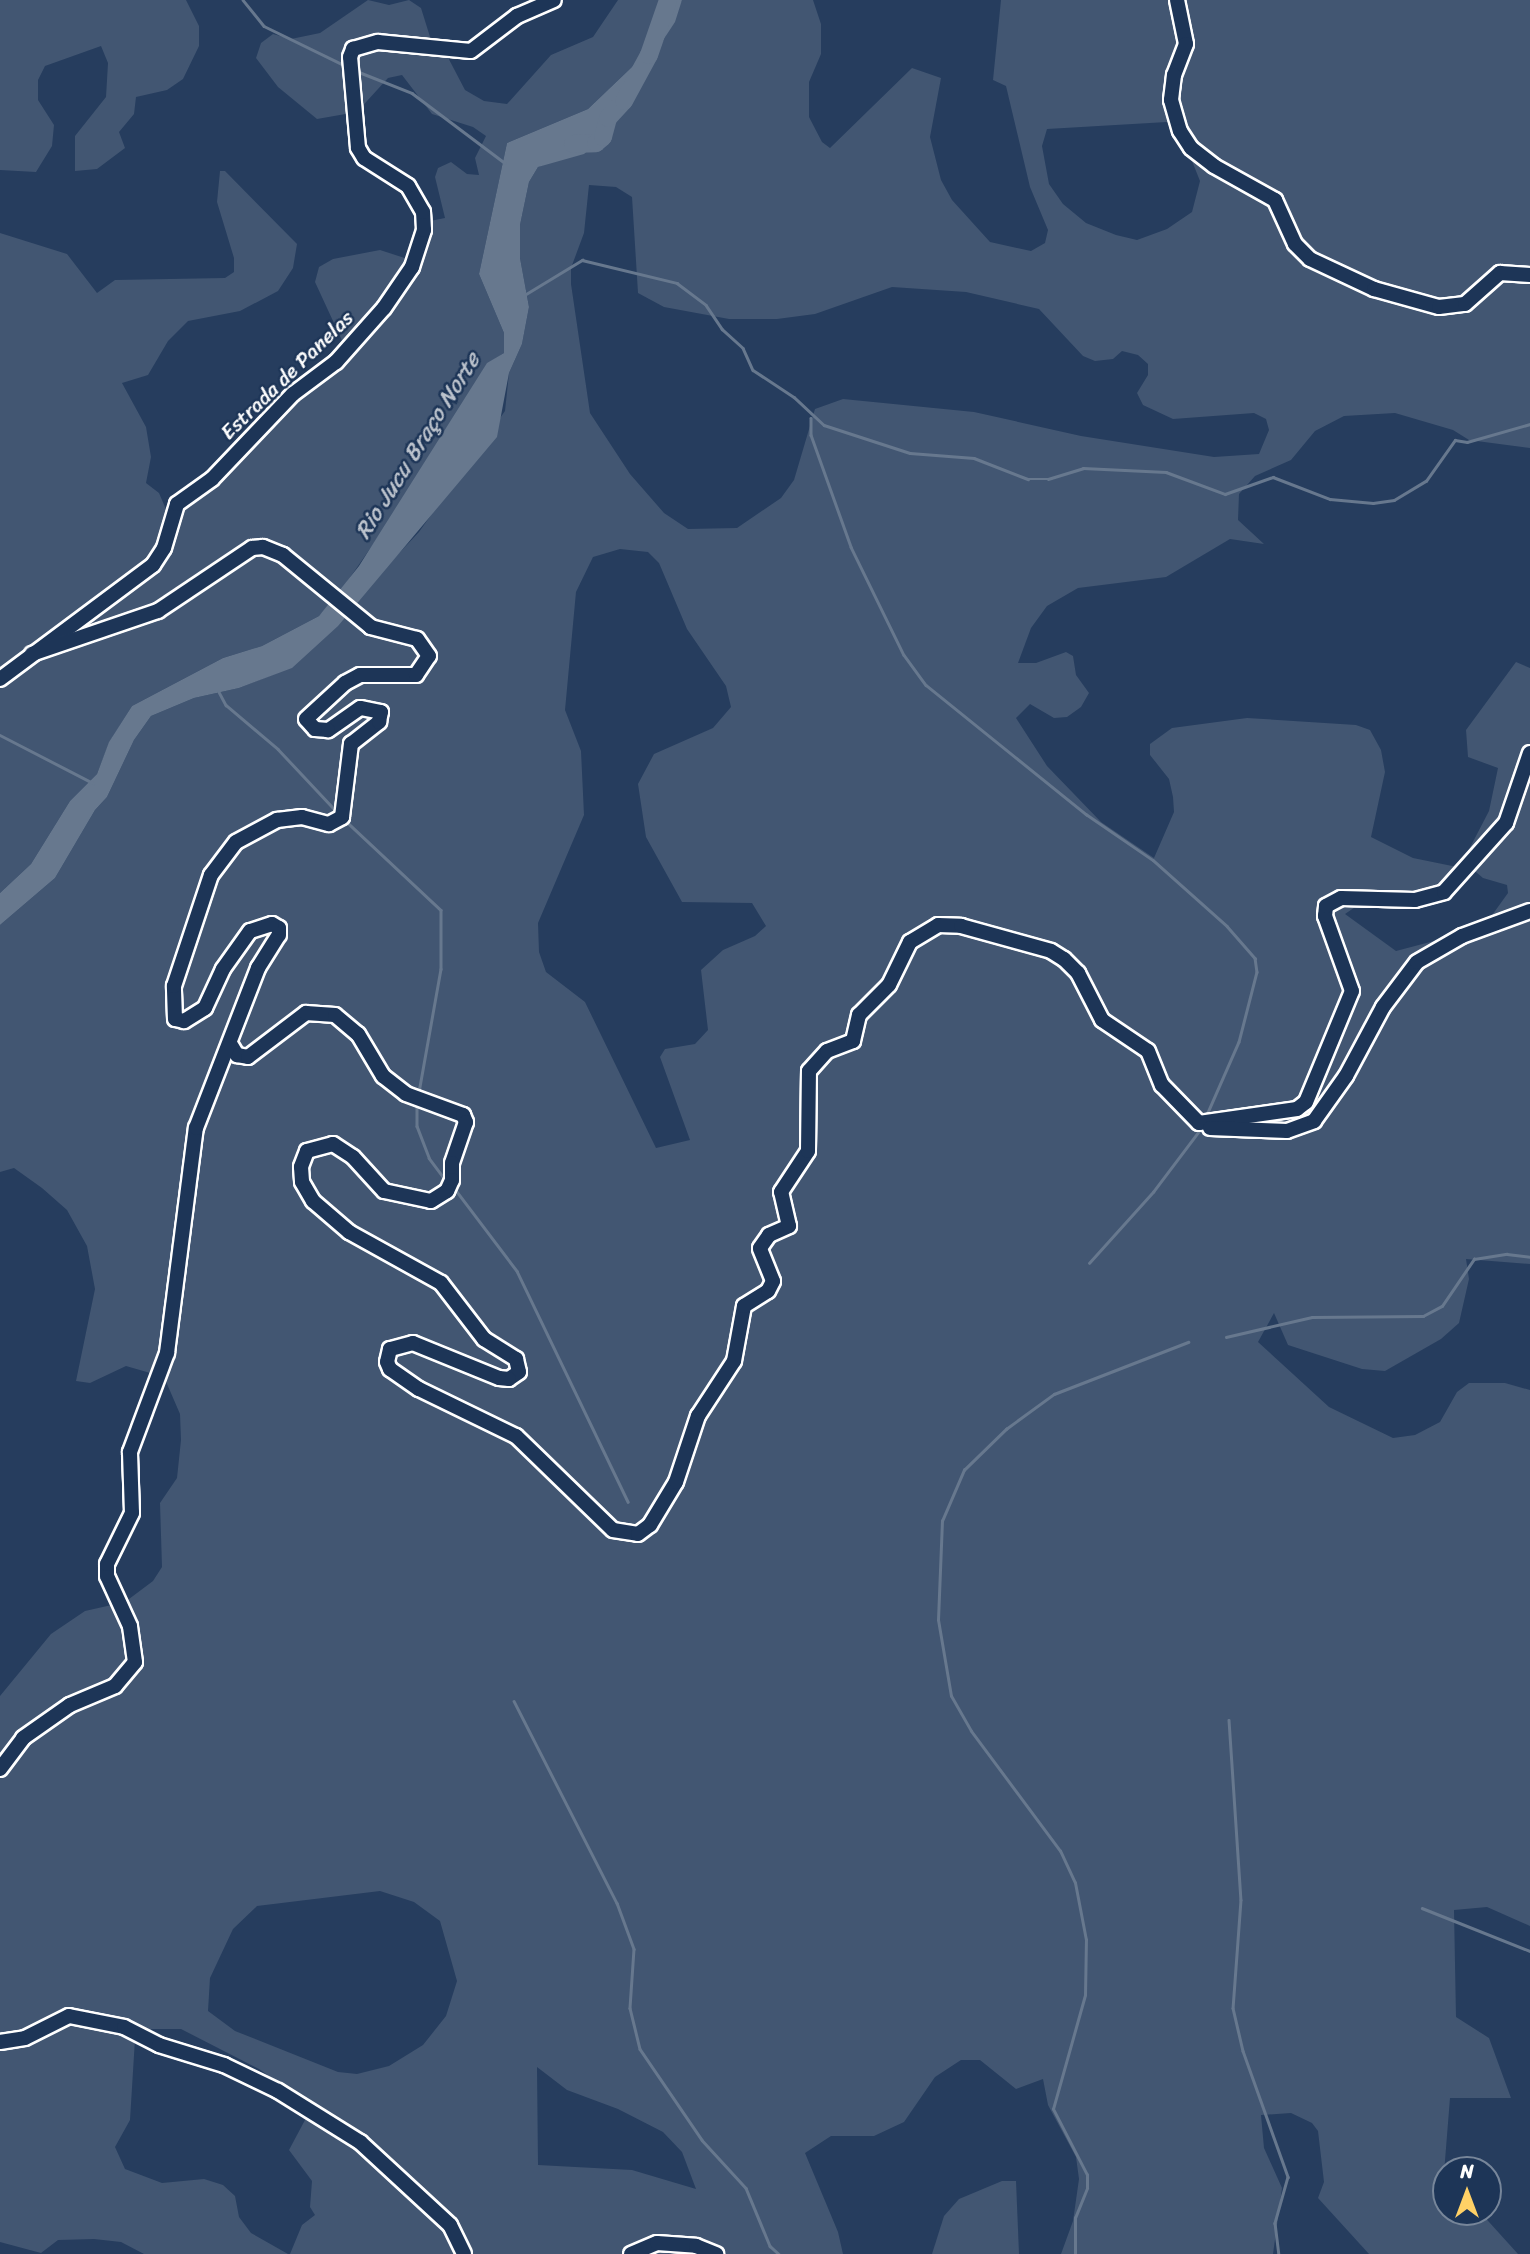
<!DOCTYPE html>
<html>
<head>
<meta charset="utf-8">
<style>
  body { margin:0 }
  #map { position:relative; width:1530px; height:2254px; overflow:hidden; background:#263d5e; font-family:Sriracha,sans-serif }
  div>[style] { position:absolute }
  .green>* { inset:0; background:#425672 }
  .water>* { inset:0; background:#67788e }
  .stream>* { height:2.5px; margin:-1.25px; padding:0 1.25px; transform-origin:1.25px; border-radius:1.25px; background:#67788e }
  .river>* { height:18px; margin:-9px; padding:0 9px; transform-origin:9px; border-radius:9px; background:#67788e }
  .roads { filter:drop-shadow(2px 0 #fff) drop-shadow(-2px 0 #fff) drop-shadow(0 2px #fff) drop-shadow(0 -2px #fff) }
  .minor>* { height:14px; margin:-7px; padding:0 7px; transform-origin:7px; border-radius:7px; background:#1d3557 }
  span { translate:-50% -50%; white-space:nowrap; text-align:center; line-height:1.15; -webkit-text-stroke:5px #1d3557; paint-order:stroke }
  .street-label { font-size:21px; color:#fff }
  .water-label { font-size:23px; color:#bbc2cc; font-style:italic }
  .north { position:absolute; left:1432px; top:2156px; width:70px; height:70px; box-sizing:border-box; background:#1d3557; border:2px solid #77869a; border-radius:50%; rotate:0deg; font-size:19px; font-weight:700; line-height:28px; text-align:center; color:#fff }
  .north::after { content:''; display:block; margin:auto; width:24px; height:32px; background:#ffd166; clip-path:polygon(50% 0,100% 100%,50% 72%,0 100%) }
</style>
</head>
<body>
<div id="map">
  <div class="green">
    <div style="clip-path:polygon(0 0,186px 0,199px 26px,199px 46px,183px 79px,167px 90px,136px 97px,134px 114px,119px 132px,125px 148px,97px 169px,75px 171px,75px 136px,106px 97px,108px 63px,101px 46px,45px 66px,38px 80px,38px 100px,54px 125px,52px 146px,36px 172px,0 170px)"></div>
    <div style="clip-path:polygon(368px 0,389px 5px,409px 0,421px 8px,431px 40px,442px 46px,465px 90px,484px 101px,507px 104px,551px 55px,593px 37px,618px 0,669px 0,666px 18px,633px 66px,588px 109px,507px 143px,479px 274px,504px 333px,504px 353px,487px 364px,410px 491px,333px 602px,319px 616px,262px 646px,223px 658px,132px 706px,110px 741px,97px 774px,70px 801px,31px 864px,0 893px,0 233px,67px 254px,97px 293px,115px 280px,225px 278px,234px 272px,234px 258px,217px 202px,220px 171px,225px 171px,297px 244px,293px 268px,278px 291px,240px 311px,188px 321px,168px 341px,148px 375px,122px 383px,146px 427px,151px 457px,146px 483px,159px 493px,171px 521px,345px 347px,315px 282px,319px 267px,333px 259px,380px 250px,417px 262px,430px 221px,445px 218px,435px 177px,438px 168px,451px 162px,467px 174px,479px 175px,475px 158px,486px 136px,473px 127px,432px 114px,402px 75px,388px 78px,357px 112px,317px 119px,278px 87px,256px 58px,261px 43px,273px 34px,291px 39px,320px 33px)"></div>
    <div style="clip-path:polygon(evenodd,682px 0,813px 0,821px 24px,821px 54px,809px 82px,809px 117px,822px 142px,830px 148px,912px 68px,941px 78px,930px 137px,941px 180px,952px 200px,990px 242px,1031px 251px,1045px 243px,1048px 230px,1030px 187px,1006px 86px,993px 80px,1001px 0,1530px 0,1530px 448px,1469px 440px,1453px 430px,1395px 413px,1344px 416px,1315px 431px,1291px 460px,1255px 476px,1239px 494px,1238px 520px,1264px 544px,1230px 539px,1166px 577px,1078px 588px,1047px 606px,1031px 628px,1018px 663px,1036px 663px,1066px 652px,1073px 656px,1076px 675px,1089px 693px,1081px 707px,1067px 717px,1054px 718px,1030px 704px,1016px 718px,1047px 766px,1101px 822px,1154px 858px,1174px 812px,1173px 797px,1169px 779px,1150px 755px,1150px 744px,1172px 728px,1247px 718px,1356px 725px,1370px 730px,1381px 750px,1385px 772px,1371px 837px,1413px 858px,1462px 868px,1444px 893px,1364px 901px,1345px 914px,1396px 951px,1468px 932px,1490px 918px,1508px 893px,1507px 885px,1483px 878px,1463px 861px,1489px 811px,1498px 768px,1468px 757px,1466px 730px,1516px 662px,1530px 668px,1530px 1264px,1466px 1259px,1469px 1279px,1459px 1323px,1441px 1339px,1385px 1371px,1362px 1369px,1288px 1345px,1274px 1313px,1258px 1342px,1329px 1407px,1393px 1438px,1415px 1435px,1440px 1422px,1457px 1392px,1469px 1383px,1505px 1383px,1530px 1390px,1530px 1926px,1487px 1907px,1454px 1910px,1456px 2017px,1489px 2038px,1511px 2098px,1450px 2098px,1444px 2173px,1446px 2212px,1480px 2212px,1518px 2254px,1369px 2254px,1318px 2198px,1324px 2182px,1318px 2131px,1312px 2123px,1291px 2113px,1261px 2115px,1264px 2148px,1282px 2188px,1273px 2254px,1061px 2254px,1073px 2221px,1079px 2179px,1076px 2157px,1048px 2105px,1043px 2079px,1016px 2089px,980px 2060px,961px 2060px,935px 2077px,904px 2122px,874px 2136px,831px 2136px,805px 2153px,838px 2232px,843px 2254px,290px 2254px,302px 2225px,315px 2215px,310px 2207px,312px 2181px,289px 2150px,305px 2120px,308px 2104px,259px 2069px,181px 2029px,152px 2029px,135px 2039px,130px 2120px,115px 2147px,125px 2169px,162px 2183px,204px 2179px,223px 2185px,235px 2196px,239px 2217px,251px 2233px,288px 2254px,144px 2254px,121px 2242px,94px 2239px,58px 2240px,41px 2253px,0 2242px,0 1696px,51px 1634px,85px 1611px,125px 1602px,153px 1581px,162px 1567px,160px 1503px,177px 1478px,181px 1440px,180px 1414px,164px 1377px,126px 1366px,90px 1383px,76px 1381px,95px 1289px,87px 1246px,67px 1210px,42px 1188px,14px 1168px,0 1172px,0 925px,55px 878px,95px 810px,107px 797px,134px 740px,151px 716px,194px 698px,239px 688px,292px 667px,419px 532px,505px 411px,509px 373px,522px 344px,529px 307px,520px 258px,520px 225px,529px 182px,538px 167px,594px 144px,658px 52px,682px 0,1167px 122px,1188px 151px,1200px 181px,1192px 212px,1167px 229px,1137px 240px,1116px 235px,1086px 223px,1063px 204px,1049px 184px,1042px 146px,1047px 129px,1167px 122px,682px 0,589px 185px,616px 187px,632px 197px,638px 293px,664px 307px,729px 319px,777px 319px,815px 314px,892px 287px,966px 292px,1039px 309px,1083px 356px,1095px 361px,1113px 359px,1122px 351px,1138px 355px,1148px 364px,1148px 375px,1137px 393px,1143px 405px,1173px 419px,1254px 413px,1266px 419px,1269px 430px,1259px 454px,1214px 457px,1081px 436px,974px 412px,843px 399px,815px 409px,794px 480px,781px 498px,737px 528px,688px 529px,664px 513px,630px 474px,590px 413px,571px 284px,571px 268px,584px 233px,589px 185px,682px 0,620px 549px,648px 552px,659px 563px,687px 629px,726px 686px,731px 707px,713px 728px,654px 754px,638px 784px,646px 837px,682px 902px,752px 903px,766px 926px,755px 936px,723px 950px,701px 970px,708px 1030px,695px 1044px,665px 1049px,660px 1057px,690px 1140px,656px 1148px,585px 1002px,546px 972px,539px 952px,538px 923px,584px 815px,581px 751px,565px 710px,576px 592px,593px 557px,620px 549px,682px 0,380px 1891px,414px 1902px,440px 1921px,457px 1981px,446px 2016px,423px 2045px,389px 2066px,357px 2074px,338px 2072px,235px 2031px,208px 2011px,210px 1978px,233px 1929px,257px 1906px,380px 1891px,682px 0,537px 2067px,567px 2090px,618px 2109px,663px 2132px,682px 2152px,696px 2189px,632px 2170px,538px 2165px,537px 2067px)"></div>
    <div style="clip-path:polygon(1002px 2181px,1016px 2181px,1019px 2254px,932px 2254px,944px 2216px,959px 2199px)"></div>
  </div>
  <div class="water">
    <div style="clip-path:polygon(669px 0,682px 0,675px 22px,594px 145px,584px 154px,538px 167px,529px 182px,520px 225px,520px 258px,529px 307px,522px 344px,509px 373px,497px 437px,338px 626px,292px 668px,239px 688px,194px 698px,151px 716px,134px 740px,107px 797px,95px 810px,55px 878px,0 925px,0 893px,31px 864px,70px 801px,97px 774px,109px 742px,132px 706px,223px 658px,262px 646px,319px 616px,359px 566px,487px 363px,504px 353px,504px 333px,479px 274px,507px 143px,588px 109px,633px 66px,666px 18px)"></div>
  </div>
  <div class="stream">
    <div style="left:243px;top:0;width:33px;rotate:51deg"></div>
    <div style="left:264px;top:26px;width:91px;rotate:26deg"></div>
    <div style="left:359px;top:72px;width:57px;rotate:21.6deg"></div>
    <div style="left:412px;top:93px;width:116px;rotate:37deg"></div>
    <div style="left:526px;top:294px;width:66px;rotate:-31.3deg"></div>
    <div style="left:582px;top:260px;width:98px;rotate:13.6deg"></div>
    <div style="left:677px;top:283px;width:36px;rotate:37deg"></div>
    <div style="left:706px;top:305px;width:29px;rotate:56deg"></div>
    <div style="left:722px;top:329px;width:28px;rotate:42deg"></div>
    <div style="left:743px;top:348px;width:24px;rotate:66deg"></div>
    <div style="left:753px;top:370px;width:49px;rotate:33.4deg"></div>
    <div style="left:794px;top:397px;width:41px;rotate:43deg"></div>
    <div style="left:824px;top:425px;width:90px;rotate:18deg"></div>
    <div style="left:910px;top:453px;width:64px;rotate:4.5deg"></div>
    <div style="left:974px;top:458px;width:58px;rotate:21.3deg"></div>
    <div style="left:1028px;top:479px;width:20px"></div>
    <div style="left:1048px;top:479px;width:37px;rotate:-17deg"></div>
    <div style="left:1083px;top:468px;width:83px;rotate:2.8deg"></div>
    <div style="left:1166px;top:472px;width:63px;rotate:20.4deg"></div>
    <div style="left:1225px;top:494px;width:51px;rotate:-19.5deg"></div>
    <div style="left:1273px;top:477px;width:61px;rotate:21.1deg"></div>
    <div style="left:1330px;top:499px;width:43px;rotate:5.3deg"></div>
    <div style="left:1373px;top:503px;width:21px;rotate:-8deg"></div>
    <div style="left:1394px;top:500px;width:37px;rotate:-31deg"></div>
    <div style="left:1426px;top:481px;width:50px;rotate:-54.7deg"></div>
    <div style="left:1455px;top:440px;width:12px;rotate:9deg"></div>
    <div style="left:1467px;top:442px;width:66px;rotate:-15.9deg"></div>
    <div style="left:811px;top:418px;width:17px;rotate:90deg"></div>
    <div style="left:811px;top:435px;width:119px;rotate:70.3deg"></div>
    <div style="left:851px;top:547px;width:120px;rotate:63.9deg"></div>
    <div style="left:904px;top:655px;width:37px;rotate:54deg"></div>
    <div style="left:926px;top:685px;width:206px;rotate:38.9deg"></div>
    <div style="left:1086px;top:814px;width:81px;rotate:34.5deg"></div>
    <div style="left:1153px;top:860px;width:99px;rotate:41.7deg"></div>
    <div style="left:1227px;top:926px;width:43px;rotate:48.8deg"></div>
    <div style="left:1255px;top:958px;width:14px;rotate:82deg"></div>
    <div style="left:1257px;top:972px;width:72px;rotate:104.4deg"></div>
    <div style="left:1239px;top:1042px;width:80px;rotate:113.7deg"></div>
    <div style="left:219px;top:692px;width:15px;rotate:62deg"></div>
    <div style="left:226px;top:705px;width:68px;rotate:40.2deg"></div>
    <div style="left:278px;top:749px;width:85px;rotate:46.9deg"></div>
    <div style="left:0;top:735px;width:105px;rotate:27.3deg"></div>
    <div style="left:348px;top:823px;width:127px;rotate:43.1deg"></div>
    <div style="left:441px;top:910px;width:59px;rotate:90deg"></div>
    <div style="left:441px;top:969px;width:125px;rotate:100.1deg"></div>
    <div style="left:417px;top:1105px;width:21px;rotate:90deg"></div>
    <div style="left:417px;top:1126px;width:34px;rotate:69deg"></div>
    <div style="left:429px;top:1158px;width:26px;rotate:53deg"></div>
    <div style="left:455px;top:1189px;width:103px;rotate:52.9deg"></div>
    <div style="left:517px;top:1271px;width:256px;rotate:64.3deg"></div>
    <div style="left:1089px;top:1263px;width:96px;rotate:-48deg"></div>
    <div style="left:1153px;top:1192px;width:76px;rotate:-53deg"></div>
    <div style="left:1226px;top:1337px;width:88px;rotate:-13.1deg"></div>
    <div style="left:1312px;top:1317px;width:111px;rotate:-0.5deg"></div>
    <div style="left:1423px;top:1316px;width:21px;rotate:-28deg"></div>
    <div style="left:1442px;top:1306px;width:57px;rotate:-55.8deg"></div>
    <div style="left:1474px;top:1259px;width:33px;rotate:-9deg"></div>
    <div style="left:1507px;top:1254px;width:23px;rotate:7deg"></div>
    <div style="left:514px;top:1701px;width:227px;rotate:63deg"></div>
    <div style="left:617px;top:1903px;width:49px;rotate:69.7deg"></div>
    <div style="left:634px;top:1949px;width:59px;rotate:93.9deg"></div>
    <div style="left:630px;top:2008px;width:42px;rotate:76.3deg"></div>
    <div style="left:640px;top:2049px;width:110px;rotate:55.7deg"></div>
    <div style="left:702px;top:2140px;width:65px;rotate:47.5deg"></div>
    <div style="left:746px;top:2188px;width:63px;rotate:67.5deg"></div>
    <div style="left:770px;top:2246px;width:12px;rotate:42deg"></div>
    <div style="left:1229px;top:1720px;width:180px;rotate:86.2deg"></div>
    <div style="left:1241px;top:1900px;width:108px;rotate:94.2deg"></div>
    <div style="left:1233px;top:2008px;width:44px;rotate:76.9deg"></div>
    <div style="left:1243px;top:2051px;width:134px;rotate:70.3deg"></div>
    <div style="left:1288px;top:2177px;width:48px;rotate:105.8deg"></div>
    <div style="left:1275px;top:2223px;width:31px;rotate:83deg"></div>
    <div style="left:1422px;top:1908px;width:116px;rotate:21.7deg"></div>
    <div style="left:1075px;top:2254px;width:36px;rotate:-90deg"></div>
    <div style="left:1075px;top:2218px;width:32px;rotate:-68deg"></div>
    <div style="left:1087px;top:2188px;width:13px;rotate:-90deg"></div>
    <div style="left:1087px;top:2175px;width:74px;rotate:-117.3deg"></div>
    <div style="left:1053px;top:2109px;width:118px;rotate:-74.3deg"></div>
    <div style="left:1085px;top:1995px;width:55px;rotate:-89deg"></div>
    <div style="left:1086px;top:1940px;width:58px;rotate:-100.9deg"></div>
    <div style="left:1075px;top:1883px;width:35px;rotate:-115deg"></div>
    <div style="left:1060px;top:1851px;width:149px;rotate:-126.6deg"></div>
    <div style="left:971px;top:1731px;width:40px;rotate:-119.7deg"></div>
    <div style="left:951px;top:1696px;width:77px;rotate:-99.7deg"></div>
    <div style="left:938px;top:1620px;width:99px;rotate:-87.7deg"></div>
    <div style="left:942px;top:1521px;width:56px;rotate:-66.7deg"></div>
    <div style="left:964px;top:1470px;width:59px;rotate:-44.3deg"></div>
    <div style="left:1006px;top:1429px;width:59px;rotate:-36.1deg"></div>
    <div style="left:1054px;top:1394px;width:144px;rotate:-21.2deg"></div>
  </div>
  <div class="river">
    <div style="left:573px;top:144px;width:23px;rotate:-2deg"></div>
    <div style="left:596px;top:143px;width:9px;rotate:-41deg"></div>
    <div style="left:603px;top:137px;width:20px;rotate:-75deg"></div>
    <div style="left:608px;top:118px;width:23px;rotate:-47deg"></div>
    <div style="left:624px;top:101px;width:52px;rotate:-61.5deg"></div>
    <div style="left:649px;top:55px;width:58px;rotate:-70.9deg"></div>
  </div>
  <div class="roads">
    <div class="minor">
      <div style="left:1177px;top:0;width:45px;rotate:78.4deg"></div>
      <div style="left:1186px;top:44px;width:33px;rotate:111deg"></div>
      <div style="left:1174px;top:75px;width:25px;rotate:97deg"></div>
      <div style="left:1171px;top:100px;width:32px;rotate:74deg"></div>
      <div style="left:1180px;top:131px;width:20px;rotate:57deg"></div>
      <div style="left:1191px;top:148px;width:29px;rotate:38deg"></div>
      <div style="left:1214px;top:166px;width:70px;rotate:29.1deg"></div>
      <div style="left:1275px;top:200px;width:48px;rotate:65.6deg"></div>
      <div style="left:1295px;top:244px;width:21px;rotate:45deg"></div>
      <div style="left:1310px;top:259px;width:71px;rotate:25.1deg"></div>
      <div style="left:1374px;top:289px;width:67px;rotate:15.5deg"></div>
      <div style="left:1439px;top:307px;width:26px;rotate:-7deg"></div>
      <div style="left:1465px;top:304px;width:47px;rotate:-41.5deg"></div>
      <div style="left:1500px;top:273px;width:30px;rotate:4deg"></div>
      <div style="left:0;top:679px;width:191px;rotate:-36.7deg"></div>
      <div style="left:153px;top:565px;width:20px;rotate:-57deg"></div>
      <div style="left:164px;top:548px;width:46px;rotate:-73.5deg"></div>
      <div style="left:177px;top:504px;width:43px;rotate:-35.5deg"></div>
      <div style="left:212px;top:479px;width:117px;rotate:-46.4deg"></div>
      <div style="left:293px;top:394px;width:54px;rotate:-36.7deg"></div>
      <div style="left:336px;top:362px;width:72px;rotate:-48.4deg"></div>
      <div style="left:384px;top:308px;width:50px;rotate:-55.7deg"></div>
      <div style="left:412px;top:267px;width:39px;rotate:-72deg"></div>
      <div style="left:424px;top:230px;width:18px;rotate:-93deg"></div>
      <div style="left:423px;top:212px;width:30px;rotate:-120deg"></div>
      <div style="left:408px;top:186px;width:52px;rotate:-147.5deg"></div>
      <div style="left:364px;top:158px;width:12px;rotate:-121deg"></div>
      <div style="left:358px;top:148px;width:91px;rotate:-95deg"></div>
      <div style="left:350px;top:57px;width:9px;rotate:-69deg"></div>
      <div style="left:353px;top:49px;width:26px;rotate:-16deg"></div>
      <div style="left:378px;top:42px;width:93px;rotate:5.5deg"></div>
      <div style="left:471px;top:51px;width:58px;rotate:-37.3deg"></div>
      <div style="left:517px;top:16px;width:40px;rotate:-23.4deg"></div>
      <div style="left:231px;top:1045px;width:12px;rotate:59deg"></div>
      <div style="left:237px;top:1055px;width:11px;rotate:10deg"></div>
      <div style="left:248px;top:1057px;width:73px;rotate:-37.2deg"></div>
      <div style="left:306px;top:1013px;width:29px;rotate:4deg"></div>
      <div style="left:335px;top:1015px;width:30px;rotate:40deg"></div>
      <div style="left:358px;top:1034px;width:49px;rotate:59.2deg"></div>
      <div style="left:383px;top:1076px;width:29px;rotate:38deg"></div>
      <div style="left:406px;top:1094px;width:61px;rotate:20.2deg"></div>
      <div style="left:463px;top:1115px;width:8px;rotate:67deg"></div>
      <div style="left:466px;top:1122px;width:43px;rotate:108.9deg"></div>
      <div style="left:452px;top:1163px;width:17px;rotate:90deg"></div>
      <div style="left:452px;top:1180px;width:12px;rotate:114deg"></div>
      <div style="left:447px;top:1191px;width:19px;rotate:148deg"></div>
      <div style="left:431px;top:1201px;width:48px;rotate:-168deg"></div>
      <div style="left:384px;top:1191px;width:46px;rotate:-132.4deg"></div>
      <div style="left:353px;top:1157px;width:24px;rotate:-147deg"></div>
      <div style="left:333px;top:1144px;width:27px;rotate:165deg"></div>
      <div style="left:307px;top:1151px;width:17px;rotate:111deg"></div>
      <div style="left:301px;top:1167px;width:15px;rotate:86deg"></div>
      <div style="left:302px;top:1182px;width:22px;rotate:60deg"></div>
      <div style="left:313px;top:1201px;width:48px;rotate:40.7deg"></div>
      <div style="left:349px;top:1232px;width:105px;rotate:29deg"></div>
      <div style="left:441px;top:1283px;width:71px;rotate:52.5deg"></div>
      <div style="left:484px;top:1339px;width:38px;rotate:32deg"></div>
      <div style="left:516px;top:1359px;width:13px;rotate:77deg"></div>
      <div style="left:519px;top:1372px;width:12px;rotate:145deg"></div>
      <div style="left:509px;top:1379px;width:10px;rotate:-174deg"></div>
      <div style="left:499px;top:1378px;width:93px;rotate:-157.9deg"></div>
      <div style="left:413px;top:1343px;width:24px;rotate:165deg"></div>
      <div style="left:390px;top:1349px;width:13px;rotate:103deg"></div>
      <div style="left:387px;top:1362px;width:8px;rotate:67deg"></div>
      <div style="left:390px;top:1369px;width:35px;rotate:35deg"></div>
      <div style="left:419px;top:1389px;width:108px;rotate:25.9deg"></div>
      <div style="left:516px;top:1436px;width:135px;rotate:44.1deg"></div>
      <div style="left:613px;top:1530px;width:25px;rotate:9deg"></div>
      <div style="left:638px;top:1534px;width:15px;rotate:-37deg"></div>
      <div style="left:650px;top:1525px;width:50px;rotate:-58.8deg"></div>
      <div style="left:676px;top:1482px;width:70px;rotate:-71.6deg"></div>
      <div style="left:698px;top:1416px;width:66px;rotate:-56.8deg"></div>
      <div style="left:734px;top:1361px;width:56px;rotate:-79.7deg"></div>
      <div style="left:744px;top:1306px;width:28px;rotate:-32deg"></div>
      <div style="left:768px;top:1291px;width:11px;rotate:-63deg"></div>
      <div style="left:773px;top:1281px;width:35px;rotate:-112deg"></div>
      <div style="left:760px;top:1248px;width:16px;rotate:-55deg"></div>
      <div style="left:769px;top:1235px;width:22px;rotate:-24deg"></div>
      <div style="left:789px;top:1226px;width:35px;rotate:-103deg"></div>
      <div style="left:781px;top:1192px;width:49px;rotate:-56.6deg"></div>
      <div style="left:808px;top:1151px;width:80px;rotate:-89.3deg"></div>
      <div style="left:809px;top:1071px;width:27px;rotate:-48deg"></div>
      <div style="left:827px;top:1051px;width:28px;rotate:-21deg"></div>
      <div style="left:853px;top:1041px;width:27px;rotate:-77deg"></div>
      <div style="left:859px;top:1015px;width:42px;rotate:-45deg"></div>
      <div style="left:889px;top:985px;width:48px;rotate:-64deg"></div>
      <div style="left:910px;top:942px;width:33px;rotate:-31deg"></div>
      <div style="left:938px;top:925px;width:23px;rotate:2deg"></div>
      <div style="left:961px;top:926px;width:93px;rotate:15.5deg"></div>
      <div style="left:1051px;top:951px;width:15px;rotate:32deg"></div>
      <div style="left:1064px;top:959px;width:20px;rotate:45deg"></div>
      <div style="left:1078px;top:973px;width:53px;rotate:62.9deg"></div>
      <div style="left:1102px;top:1020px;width:55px;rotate:34deg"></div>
      <div style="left:1148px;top:1051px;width:37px;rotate:68deg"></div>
      <div style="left:1162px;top:1085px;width:53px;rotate:45.8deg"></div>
      <div style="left:1199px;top:1123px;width:99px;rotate:-8.1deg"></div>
      <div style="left:1297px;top:1109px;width:11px;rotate:-38deg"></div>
      <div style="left:1306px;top:1102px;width:120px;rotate:-67.5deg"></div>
      <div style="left:1352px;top:991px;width:80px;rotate:-109.8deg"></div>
      <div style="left:1325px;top:916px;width:10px;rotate:-84deg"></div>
      <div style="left:1326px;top:906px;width:17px;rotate:-28deg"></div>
      <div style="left:1341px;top:898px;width:74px;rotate:1.5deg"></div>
      <div style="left:1415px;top:900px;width:30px;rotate:-15deg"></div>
      <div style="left:1444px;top:892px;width:93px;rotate:-48.1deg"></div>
      <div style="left:1506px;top:823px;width:74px;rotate:-71.1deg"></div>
      <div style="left:1210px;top:1128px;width:77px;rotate:2.2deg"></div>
      <div style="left:1287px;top:1131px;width:29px;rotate:-20deg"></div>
      <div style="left:1314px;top:1121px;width:55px;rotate:-54.6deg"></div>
      <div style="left:1346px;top:1076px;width:78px;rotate:-61.8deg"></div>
      <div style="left:1383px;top:1007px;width:56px;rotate:-52.9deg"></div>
      <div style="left:1417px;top:962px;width:52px;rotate:-30deg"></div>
      <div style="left:1462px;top:936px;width:72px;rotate:-20.2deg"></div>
      <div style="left:0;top:1769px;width:39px;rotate:-53deg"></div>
      <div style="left:23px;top:1738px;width:57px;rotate:-35.1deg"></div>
      <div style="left:70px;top:1705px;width:49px;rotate:-22.9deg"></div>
      <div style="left:115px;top:1686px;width:31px;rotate:-50deg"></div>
      <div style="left:135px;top:1662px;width:36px;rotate:-98deg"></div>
      <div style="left:130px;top:1626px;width:55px;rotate:-114.7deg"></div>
      <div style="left:107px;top:1576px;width:12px;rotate:-90deg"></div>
      <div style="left:107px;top:1564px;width:57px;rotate:-63.9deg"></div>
      <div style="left:132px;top:1513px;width:61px;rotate:-91.9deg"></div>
      <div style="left:130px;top:1452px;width:106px;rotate:-69.5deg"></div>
      <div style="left:167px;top:1353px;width:227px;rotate:-82.7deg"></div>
      <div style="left:196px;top:1128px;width:172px;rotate:-68.8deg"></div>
      <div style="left:258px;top:968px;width:39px;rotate:-58deg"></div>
      <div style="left:279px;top:935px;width:7px;rotate:-90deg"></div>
      <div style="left:279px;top:928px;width:8px;rotate:-150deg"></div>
      <div style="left:272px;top:924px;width:23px;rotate:162deg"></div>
      <div style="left:250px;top:931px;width:47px;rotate:125.4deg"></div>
      <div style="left:223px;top:969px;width:43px;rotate:114.8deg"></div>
      <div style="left:205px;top:1008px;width:25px;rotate:148deg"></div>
      <div style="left:184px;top:1021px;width:9px;rotate:-167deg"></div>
      <div style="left:175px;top:1019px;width:33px;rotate:-92deg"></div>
      <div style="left:174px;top:986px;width:117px;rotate:-71.6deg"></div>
      <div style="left:211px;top:875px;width:41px;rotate:-52.9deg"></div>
      <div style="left:236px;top:842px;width:47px;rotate:-28.2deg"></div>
      <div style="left:277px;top:820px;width:25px;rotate:-7deg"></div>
      <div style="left:302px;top:817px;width:28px;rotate:15deg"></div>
      <div style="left:329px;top:824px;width:15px;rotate:-28deg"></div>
      <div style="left:342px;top:817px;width:74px;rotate:-83deg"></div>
      <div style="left:351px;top:744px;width:36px;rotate:-38deg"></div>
      <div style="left:379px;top:722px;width:10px;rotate:-79deg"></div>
      <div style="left:381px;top:712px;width:21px;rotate:-169deg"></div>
      <div style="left:360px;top:708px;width:39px;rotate:145deg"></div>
      <div style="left:328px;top:730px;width:13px;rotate:-176deg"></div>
      <div style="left:315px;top:729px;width:13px;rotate:-132deg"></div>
      <div style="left:306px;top:719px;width:53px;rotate:-42.7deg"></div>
      <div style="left:345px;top:683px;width:17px;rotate:-28deg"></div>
      <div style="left:360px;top:675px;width:56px"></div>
      <div style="left:416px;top:675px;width:23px;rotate:-56deg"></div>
      <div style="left:429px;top:656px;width:21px;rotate:-125deg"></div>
      <div style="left:417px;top:639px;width:48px;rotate:-165.4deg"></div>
      <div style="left:371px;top:627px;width:114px;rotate:-140.7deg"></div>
      <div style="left:283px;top:555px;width:22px;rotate:-158deg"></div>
      <div style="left:263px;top:547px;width:11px;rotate:175deg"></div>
      <div style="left:252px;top:548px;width:113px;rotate:146.2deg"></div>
      <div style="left:158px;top:611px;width:133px;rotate:161.2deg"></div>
      <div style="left:0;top:2042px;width:25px;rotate:-9deg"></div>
      <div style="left:25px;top:2038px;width:49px;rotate:-26.6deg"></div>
      <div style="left:69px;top:2016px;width:56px;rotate:11.3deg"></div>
      <div style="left:124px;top:2027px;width:39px;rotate:27deg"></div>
      <div style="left:159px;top:2045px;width:68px;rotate:17.1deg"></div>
      <div style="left:224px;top:2065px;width:60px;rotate:25.7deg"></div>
      <div style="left:278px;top:2091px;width:97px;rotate:31.9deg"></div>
      <div style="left:360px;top:2142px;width:122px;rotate:42.7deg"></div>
      <div style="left:450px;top:2225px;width:32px;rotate:64deg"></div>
      <div style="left:631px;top:2254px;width:28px;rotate:-23deg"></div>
      <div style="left:657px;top:2243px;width:39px;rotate:4deg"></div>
      <div style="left:696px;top:2246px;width:22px;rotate:22deg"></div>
    </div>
  </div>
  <div class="street-label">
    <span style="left:287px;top:375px;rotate:-44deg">Estrada de Panelas</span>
  </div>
  <div class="water-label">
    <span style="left:418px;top:446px;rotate:-58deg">Rio Jucu Braço Norte</span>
  </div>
  <div class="north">N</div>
</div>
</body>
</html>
